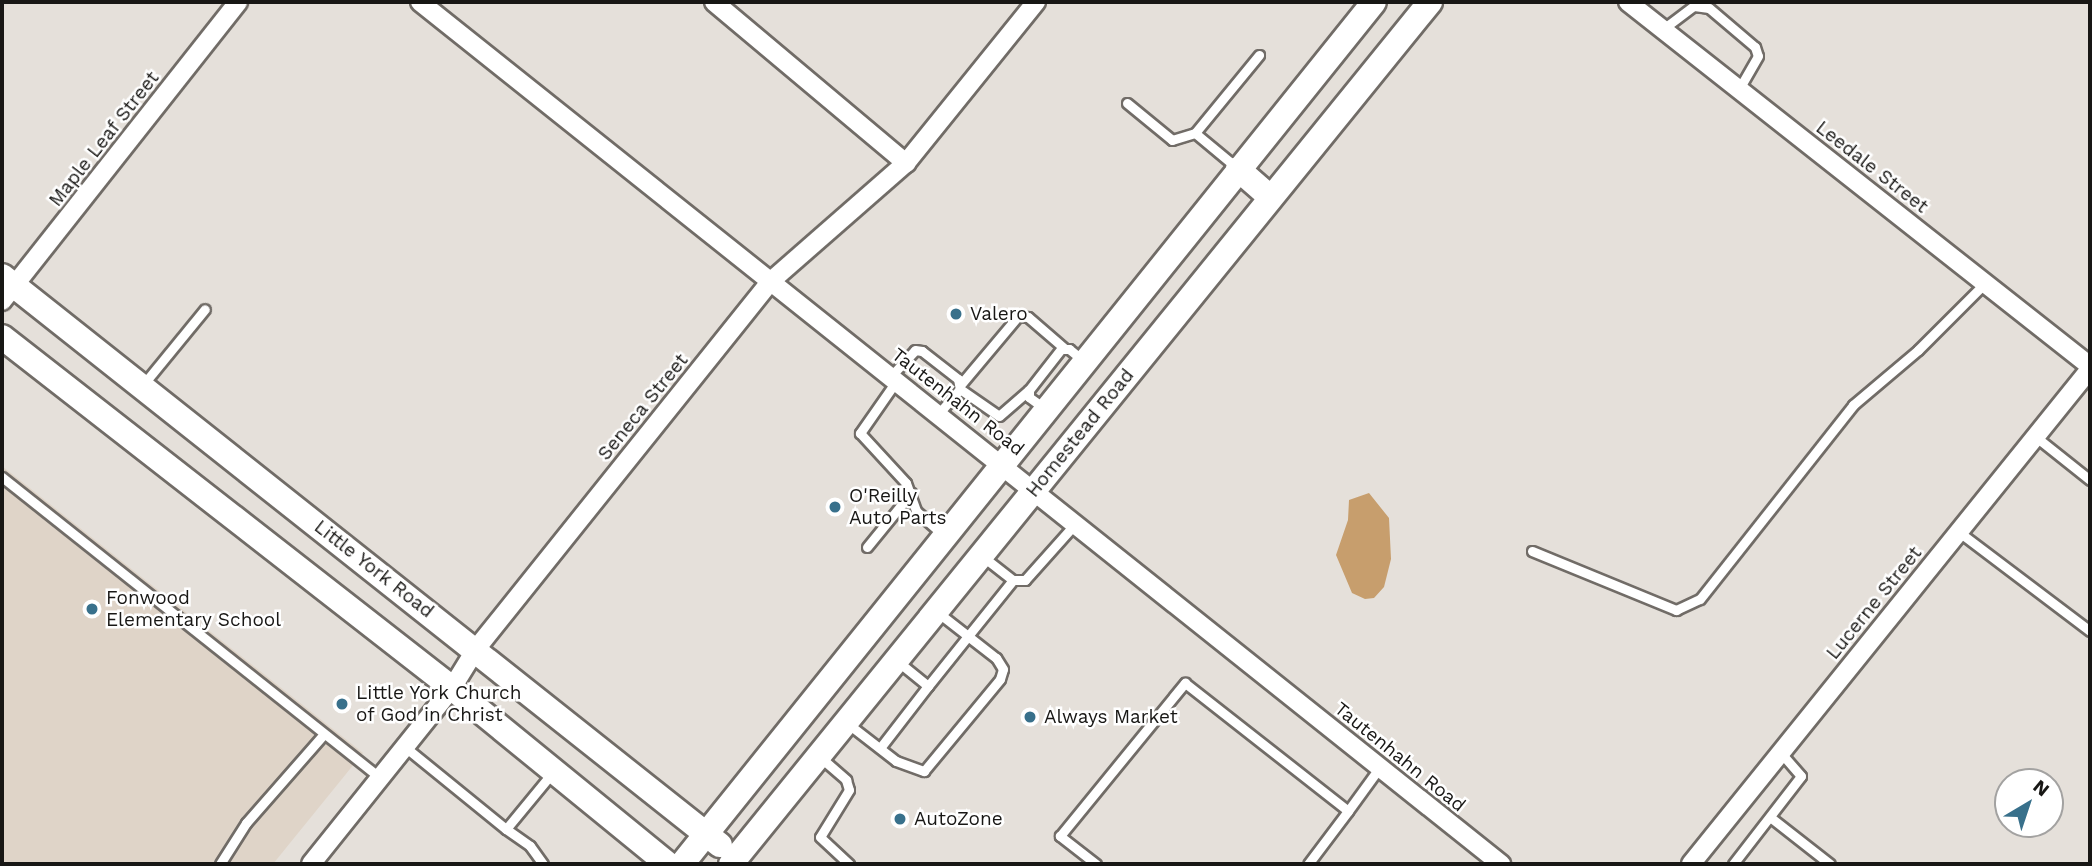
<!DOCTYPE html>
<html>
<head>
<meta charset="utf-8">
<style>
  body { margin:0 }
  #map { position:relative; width:2092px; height:866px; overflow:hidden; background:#e5e0da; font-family:"Work Sans",sans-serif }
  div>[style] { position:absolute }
  .built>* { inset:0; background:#dfd4c8 }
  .water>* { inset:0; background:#c79e6d }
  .roads { filter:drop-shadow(2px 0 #716c67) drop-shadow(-2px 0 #716c67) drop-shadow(0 2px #716c67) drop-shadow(0 -2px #716c67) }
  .service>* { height:9px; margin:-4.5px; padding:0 4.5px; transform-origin:4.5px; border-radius:4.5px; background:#fff }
  .minor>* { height:18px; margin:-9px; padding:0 9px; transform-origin:9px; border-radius:9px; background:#fff }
  .secondary>* { height:24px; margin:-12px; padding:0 12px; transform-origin:12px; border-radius:12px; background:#fff }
  .dots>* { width:19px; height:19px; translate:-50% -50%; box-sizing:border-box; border:4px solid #fff; border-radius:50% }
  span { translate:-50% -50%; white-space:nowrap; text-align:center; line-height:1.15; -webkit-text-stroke:5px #fff; paint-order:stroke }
  .street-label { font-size:19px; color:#181715 }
  .poi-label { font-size:19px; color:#181715 }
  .left { translate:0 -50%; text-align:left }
  .frame { position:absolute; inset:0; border:4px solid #181715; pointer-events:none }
  .north { position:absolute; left:1994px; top:768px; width:70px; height:70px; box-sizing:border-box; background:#fff; border:2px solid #a3a2a1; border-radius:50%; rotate:39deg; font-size:19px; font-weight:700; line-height:28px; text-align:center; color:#181715 }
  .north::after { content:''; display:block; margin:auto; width:24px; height:32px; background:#38708b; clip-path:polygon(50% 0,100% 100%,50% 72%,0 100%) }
</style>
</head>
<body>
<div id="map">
  <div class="built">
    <div style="clip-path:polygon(2px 466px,363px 753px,273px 864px,2px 864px)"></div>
  </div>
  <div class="water">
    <div style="clip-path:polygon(1369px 493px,1389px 518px,1391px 559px,1384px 587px,1374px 598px,1365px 599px,1352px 593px,1336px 555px,1348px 520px,1349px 500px)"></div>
  </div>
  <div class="roads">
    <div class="service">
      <div style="left:1663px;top:29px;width:39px;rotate:-37deg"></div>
      <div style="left:1694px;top:6px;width:15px;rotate:8deg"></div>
      <div style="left:1709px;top:8px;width:60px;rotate:40.3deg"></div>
      <div style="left:1755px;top:47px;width:9px;rotate:72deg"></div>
      <div style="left:1758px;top:56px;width:38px;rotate:120deg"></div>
      <div style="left:1127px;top:103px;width:58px;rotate:39.4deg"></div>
      <div style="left:1172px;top:140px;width:24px;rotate:-17deg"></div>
      <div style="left:1236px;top:167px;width:53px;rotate:-140.3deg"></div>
      <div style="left:1195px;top:133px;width:101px;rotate:-50.6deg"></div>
      <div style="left:891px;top:376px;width:35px;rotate:-47deg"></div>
      <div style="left:915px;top:350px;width:7px;rotate:8deg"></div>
      <div style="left:922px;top:351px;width:46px;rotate:37.9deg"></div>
      <div style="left:958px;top:379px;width:10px;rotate:79deg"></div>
      <div style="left:960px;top:389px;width:32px;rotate:131deg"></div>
      <div style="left:897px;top:380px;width:65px;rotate:124.9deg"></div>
      <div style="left:860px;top:433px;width:68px;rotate:47.4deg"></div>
      <div style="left:906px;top:483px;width:30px;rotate:70deg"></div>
      <div style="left:916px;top:511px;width:37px;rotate:41deg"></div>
      <div style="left:961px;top:384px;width:89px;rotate:-50deg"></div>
      <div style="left:1018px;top:316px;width:10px;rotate:6deg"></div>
      <div style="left:1028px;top:317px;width:48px;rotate:40.7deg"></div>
      <div style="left:142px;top:386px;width:99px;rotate:-50.7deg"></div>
      <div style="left:960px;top:389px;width:47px;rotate:34.7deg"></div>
      <div style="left:999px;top:416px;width:40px;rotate:-41deg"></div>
      <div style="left:1044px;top:408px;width:19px;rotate:-144deg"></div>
      <div style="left:1029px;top:397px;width:7px;rotate:-90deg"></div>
      <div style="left:1029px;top:390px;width:52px;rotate:-52deg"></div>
      <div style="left:1061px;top:349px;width:8px"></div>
      <div style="left:1069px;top:349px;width:19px;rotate:39deg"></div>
      <div style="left:2036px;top:437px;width:69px;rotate:38.5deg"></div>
      <div style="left:2px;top:477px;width:483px;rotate:38.5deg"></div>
      <div style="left:1959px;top:532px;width:164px;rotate:37.1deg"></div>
      <div style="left:867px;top:547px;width:70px;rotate:-50.8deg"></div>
      <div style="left:1532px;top:551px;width:156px;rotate:22.3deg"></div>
      <div style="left:1676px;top:610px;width:26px;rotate:-25deg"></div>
      <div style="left:1700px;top:599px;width:247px;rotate:-51.7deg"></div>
      <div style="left:1853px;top:405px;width:85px;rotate:-40.2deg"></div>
      <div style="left:1918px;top:350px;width:95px;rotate:-45deg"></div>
      <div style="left:982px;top:556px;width:39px;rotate:38deg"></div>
      <div style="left:1013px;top:580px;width:12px"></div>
      <div style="left:1025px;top:580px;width:75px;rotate:-48.2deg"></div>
      <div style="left:928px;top:686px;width:64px;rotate:-51.3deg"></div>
      <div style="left:968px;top:636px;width:39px;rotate:-142deg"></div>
      <div style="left:847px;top:723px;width:62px;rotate:37.8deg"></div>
      <div style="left:896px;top:761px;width:30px;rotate:20deg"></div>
      <div style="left:924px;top:771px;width:119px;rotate:-50.4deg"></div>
      <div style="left:1000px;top:679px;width:10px;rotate:-73deg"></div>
      <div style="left:1003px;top:669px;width:13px;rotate:-122deg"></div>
      <div style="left:996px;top:658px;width:36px;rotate:-142deg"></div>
      <div style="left:968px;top:636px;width:72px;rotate:-51.2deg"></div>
      <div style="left:405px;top:747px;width:130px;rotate:39.1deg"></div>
      <div style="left:506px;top:829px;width:74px;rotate:-50.5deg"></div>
      <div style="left:880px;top:748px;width:78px;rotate:-52.3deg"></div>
      <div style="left:928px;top:686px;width:40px;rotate:-141deg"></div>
      <div style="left:820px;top:757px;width:35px;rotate:41deg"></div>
      <div style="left:846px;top:780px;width:10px;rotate:73deg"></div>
      <div style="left:849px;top:790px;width:55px;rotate:121.7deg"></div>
      <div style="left:820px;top:837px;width:40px;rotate:43deg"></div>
      <div style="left:1348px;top:811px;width:54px;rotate:-54deg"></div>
      <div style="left:1770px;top:817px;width:76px;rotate:38.1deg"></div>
      <div style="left:506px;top:829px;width:29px;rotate:35deg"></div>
      <div style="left:530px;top:846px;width:22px;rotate:54deg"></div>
      <div style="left:220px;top:864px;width:49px;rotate:-57.6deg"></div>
      <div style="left:246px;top:823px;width:118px;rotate:-48.8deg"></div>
      <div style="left:1096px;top:864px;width:46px;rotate:-142.1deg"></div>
      <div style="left:1060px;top:836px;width:198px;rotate:-50.8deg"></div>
      <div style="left:1185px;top:683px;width:207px;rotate:38.1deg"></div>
      <div style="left:1348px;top:811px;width:66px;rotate:127deg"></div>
      <div style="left:1733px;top:864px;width:111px;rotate:-52.3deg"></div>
      <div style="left:1801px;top:776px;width:30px;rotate:-131deg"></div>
    </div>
    <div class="minor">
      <div style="left:420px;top:2px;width:1383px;rotate:38.57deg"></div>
      <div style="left:714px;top:2px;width:251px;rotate:40deg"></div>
      <div style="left:1628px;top:2px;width:588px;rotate:38.23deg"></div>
      <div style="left:2px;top:301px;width:381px;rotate:-51.7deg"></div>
      <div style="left:311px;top:864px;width:226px;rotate:-51.3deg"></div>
      <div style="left:452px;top:688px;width:46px;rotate:-58.4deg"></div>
      <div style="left:476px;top:649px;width:472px;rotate:-51.3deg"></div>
      <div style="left:771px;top:281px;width:179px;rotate:-41.2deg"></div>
      <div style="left:906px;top:163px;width:207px;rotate:-51.1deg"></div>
      <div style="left:1691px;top:864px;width:636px;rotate:-51.13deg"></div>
    </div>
    <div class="secondary">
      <div style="left:1238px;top:169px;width:43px;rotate:41.2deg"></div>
      <div style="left:2px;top:276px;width:916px;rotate:38.4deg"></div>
      <div style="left:2px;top:337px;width:571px;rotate:37.95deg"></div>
      <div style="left:452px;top:688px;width:279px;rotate:39.2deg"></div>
      <div style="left:682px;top:864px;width:1105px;rotate:-51.24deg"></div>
      <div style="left:731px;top:864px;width:1110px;rotate:-50.96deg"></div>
    </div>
  </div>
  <div class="dots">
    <div style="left:956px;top:314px;background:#38708b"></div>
    <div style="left:835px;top:507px;background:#38708b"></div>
    <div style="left:92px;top:609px;background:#38708b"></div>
    <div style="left:342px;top:704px;background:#38708b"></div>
    <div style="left:1030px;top:717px;background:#38708b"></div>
    <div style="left:900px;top:819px;background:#38708b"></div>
  </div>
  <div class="street-label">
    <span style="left:104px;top:139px;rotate:-52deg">Maple Leaf Street</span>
    <span style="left:1872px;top:167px;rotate:38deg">Leedale Street</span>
    <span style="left:958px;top:402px;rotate:38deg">Tautenhahn Road</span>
    <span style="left:643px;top:407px;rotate:-51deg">Seneca Street</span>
    <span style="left:1080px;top:433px;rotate:-51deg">Homestead Road</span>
    <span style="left:374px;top:569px;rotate:38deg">Little York Road</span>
    <span style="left:1874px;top:603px;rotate:-51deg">Lucerne Street</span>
    <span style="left:1400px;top:757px;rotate:39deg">Tautenhahn Road</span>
  </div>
  <div class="poi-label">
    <span class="left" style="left:970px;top:314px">Valero</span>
    <span class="left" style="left:849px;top:507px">O'Reilly<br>Auto Parts</span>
    <span class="left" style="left:106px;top:609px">Fonwood<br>Elementary School</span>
    <span class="left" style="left:356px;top:704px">Little York Church<br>of God in Christ</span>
    <span class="left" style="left:1044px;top:717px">Always Market</span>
    <span class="left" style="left:914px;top:819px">AutoZone</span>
  </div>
  <div class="frame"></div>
  <div class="north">N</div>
</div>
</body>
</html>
